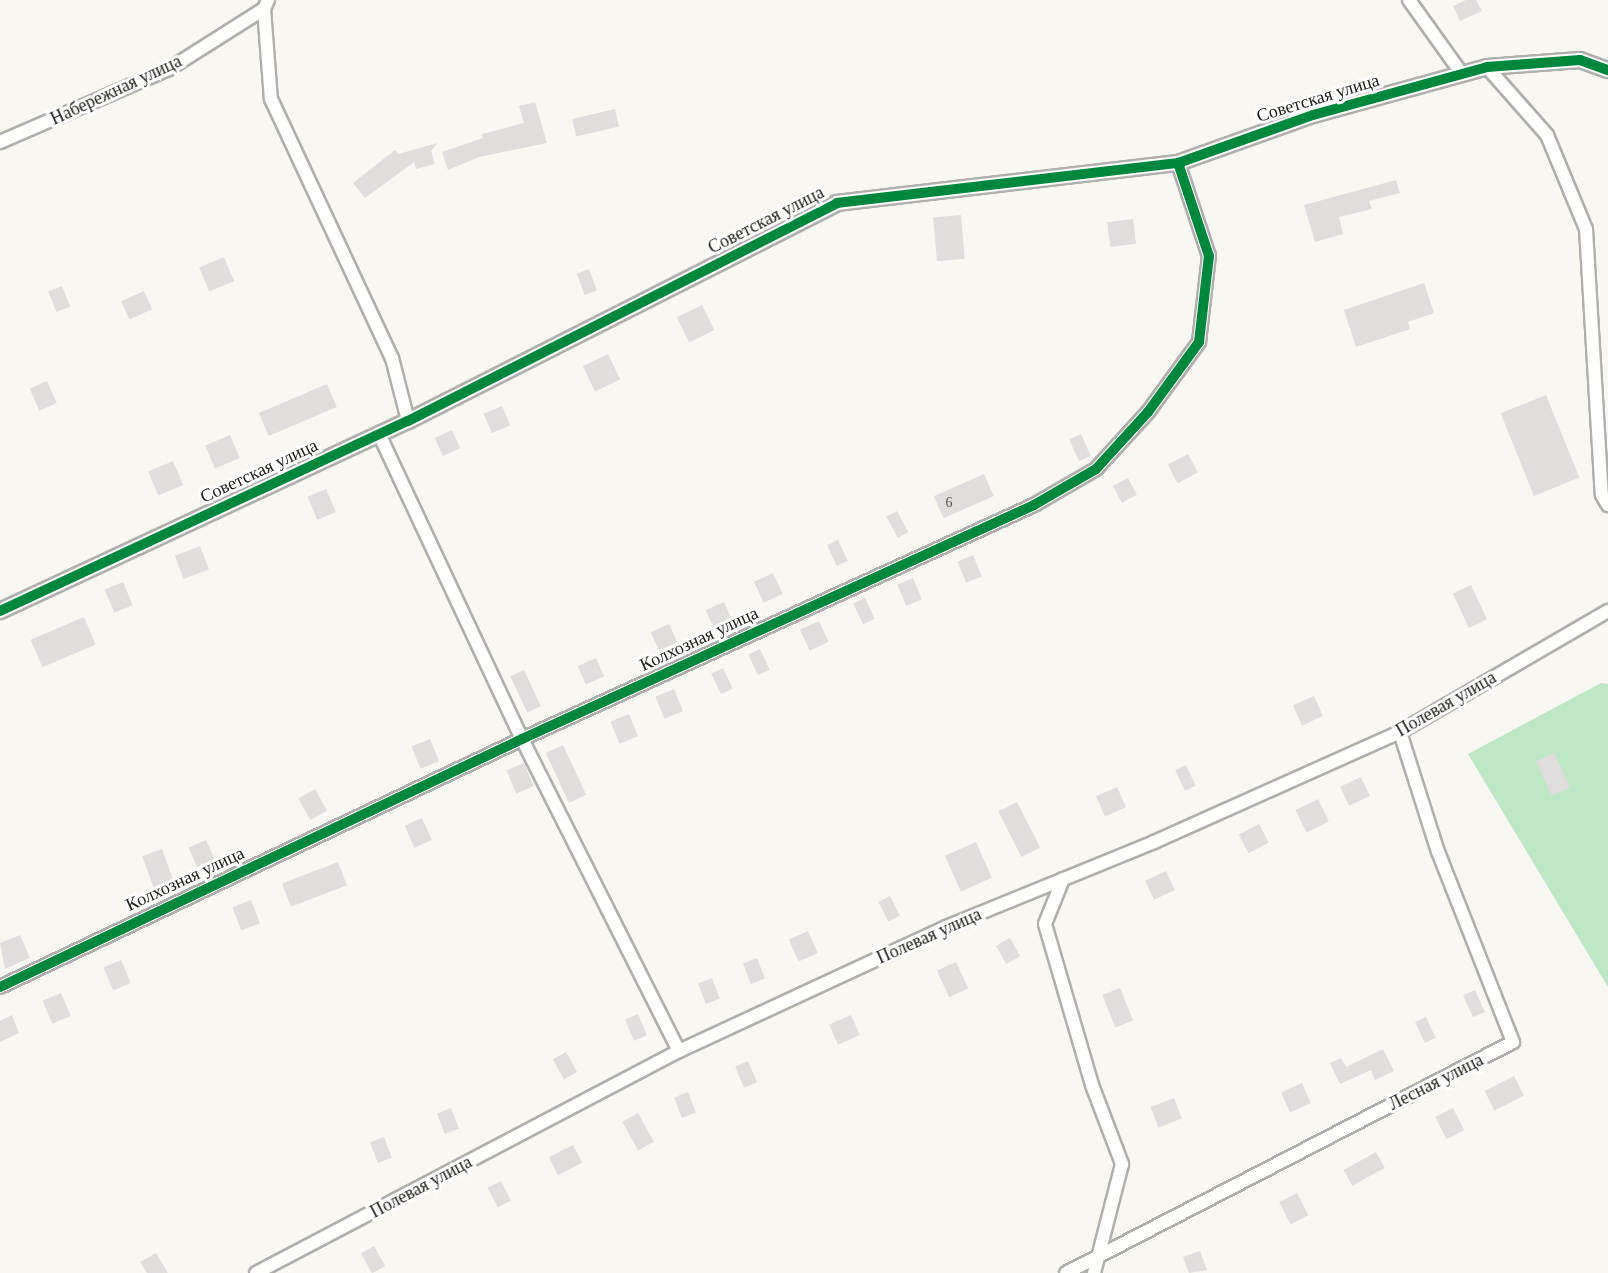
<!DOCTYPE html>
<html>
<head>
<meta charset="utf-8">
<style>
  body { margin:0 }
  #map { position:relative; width:1608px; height:1273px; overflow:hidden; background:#f8f7f1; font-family:Georgia,serif }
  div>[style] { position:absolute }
  .green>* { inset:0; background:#bee8c4 }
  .building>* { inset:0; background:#dfdedd; transform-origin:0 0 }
  .roads { filter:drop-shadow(2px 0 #afafab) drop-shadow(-2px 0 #afafab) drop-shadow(0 2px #afafab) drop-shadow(0 -2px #afafab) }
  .minor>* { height:12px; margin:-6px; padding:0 6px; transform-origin:6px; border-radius:6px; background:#fefefd }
  .tertiary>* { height:14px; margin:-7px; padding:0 7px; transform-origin:7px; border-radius:7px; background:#fefefd }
  .cycleway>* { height:10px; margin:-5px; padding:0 5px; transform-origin:5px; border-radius:5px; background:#00873e }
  span { translate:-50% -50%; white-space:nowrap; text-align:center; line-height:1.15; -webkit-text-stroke:6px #fff; paint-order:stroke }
  .number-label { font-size:14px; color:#52524f }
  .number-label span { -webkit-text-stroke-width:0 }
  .street-label { font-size:18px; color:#21201d }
</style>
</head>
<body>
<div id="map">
  <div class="green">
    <div style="clip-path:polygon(1601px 683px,1608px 684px,1608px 987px,1468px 754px)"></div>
  </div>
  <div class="building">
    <div style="clip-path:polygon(1466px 0,1476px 0,1482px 11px,1460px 21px,1453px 6px)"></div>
    <div style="clip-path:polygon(535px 102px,547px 143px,479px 157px,448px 170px,442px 152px,483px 138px,482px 134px,524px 123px,519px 106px)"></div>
    <div style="left:615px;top:109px;width:18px;height:44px;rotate:77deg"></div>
    <div style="clip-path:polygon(438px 143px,431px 151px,435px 164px,416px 169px,414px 162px,365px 198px,353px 183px,395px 150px,398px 154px)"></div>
    <div style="clip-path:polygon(1396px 180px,1400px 193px,1369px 201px,1372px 209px,1339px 217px,1343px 234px,1315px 242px,1304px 205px)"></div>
    <div style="left:961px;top:215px;width:44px;height:28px;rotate:85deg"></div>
    <div style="left:1133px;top:219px;width:25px;height:26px;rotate:83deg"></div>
    <div style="left:224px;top:257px;width:26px;height:27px;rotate:67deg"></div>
    <div style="left:589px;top:269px;width:23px;height:13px;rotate:70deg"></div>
    <div style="clip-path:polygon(1424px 283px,1434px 313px,1408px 322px,1410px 329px,1356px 347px,1344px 310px)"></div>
    <div style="left:62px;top:286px;width:22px;height:15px;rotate:68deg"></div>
    <div style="left:144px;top:291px;width:20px;height:25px;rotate:66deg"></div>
    <div style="left:702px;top:305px;width:28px;height:28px;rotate:64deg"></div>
    <div style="left:608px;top:354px;width:28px;height:28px;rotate:64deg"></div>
    <div style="left:47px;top:381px;width:24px;height:19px;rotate:66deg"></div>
    <div style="left:327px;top:384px;width:25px;height:74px;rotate:67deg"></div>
    <div style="left:1546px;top:395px;width:89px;height:49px;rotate:68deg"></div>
    <div style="left:502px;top:406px;width:21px;height:20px;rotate:67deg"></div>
    <div style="left:452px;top:430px;width:20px;height:19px;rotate:66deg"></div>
    <div style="left:1081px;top:434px;width:24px;height:13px;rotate:66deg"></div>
    <div style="left:230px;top:435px;width:25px;height:27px;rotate:67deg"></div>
    <div style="left:1188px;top:454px;width:21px;height:23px;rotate:62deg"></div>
    <div style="left:173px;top:461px;width:26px;height:27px;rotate:67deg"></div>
    <div style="left:984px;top:474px;width:24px;height:55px;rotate:66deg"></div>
    <div style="left:1128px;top:478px;width:19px;height:17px;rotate:62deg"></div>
    <div style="left:326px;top:489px;width:25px;height:20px;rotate:67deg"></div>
    <div style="left:897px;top:511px;width:24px;height:12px;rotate:62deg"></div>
    <div style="left:838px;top:540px;width:23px;height:12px;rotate:65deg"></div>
    <div style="left:200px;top:546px;width:25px;height:27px;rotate:69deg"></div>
    <div style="left:973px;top:555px;width:23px;height:17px;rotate:67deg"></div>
    <div style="left:773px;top:573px;width:23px;height:21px;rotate:65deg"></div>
    <div style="left:913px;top:578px;width:23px;height:17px;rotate:67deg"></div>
    <div style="left:123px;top:582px;width:25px;height:20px;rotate:67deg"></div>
    <div style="left:1471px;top:585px;width:38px;height:20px;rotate:65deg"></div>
    <div style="left:865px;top:598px;width:23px;height:13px;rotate:65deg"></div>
    <div style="left:724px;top:602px;width:20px;height:20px;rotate:66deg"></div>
    <div style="left:84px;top:617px;width:30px;height:58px;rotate:67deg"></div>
    <div style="left:819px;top:621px;width:23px;height:21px;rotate:65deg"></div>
    <div style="left:669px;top:624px;width:20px;height:20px;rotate:66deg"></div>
    <div style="left:760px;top:649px;width:23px;height:13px;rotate:65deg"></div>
    <div style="left:596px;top:658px;width:20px;height:20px;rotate:66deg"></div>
    <div style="left:723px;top:668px;width:23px;height:13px;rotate:65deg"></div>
    <div style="left:524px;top:670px;width:40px;height:15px;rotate:65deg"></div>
    <div style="left:674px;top:689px;width:24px;height:20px;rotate:68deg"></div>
    <div style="left:1314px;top:696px;width:22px;height:23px;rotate:66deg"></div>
    <div style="left:629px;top:714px;width:24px;height:20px;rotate:68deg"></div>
    <div style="left:430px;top:739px;width:24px;height:20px;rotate:68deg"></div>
    <div style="left:563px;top:745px;width:55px;height:19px;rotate:65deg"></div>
    <div style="left:1554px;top:753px;width:38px;height:20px;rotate:65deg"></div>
    <div style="left:524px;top:763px;width:25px;height:19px;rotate:67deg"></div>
    <div style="left:1186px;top:765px;width:23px;height:12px;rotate:65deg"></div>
    <div style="left:1361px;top:777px;width:21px;height:23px;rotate:65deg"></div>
    <div style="left:1117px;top:787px;width:22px;height:23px;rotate:66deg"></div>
    <div style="left:315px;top:789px;width:25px;height:19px;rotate:61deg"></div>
    <div style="left:1318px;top:799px;width:25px;height:25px;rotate:64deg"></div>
    <div style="left:1017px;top:802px;width:51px;height:21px;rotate:63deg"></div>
    <div style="left:422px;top:818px;width:24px;height:19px;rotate:66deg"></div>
    <div style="left:1259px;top:824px;width:21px;height:23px;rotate:62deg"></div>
    <div style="left:206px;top:840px;width:24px;height:19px;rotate:66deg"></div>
    <div style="left:976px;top:842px;width:39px;height:34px;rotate:66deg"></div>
    <div style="left:162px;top:849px;width:37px;height:21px;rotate:70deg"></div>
    <div style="left:338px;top:862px;width:25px;height:60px;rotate:69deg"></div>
    <div style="left:1166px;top:871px;width:21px;height:23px;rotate:65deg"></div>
    <div style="left:890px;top:896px;width:22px;height:13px;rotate:63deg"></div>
    <div style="left:251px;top:900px;width:25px;height:20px;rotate:69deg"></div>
    <div style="left:808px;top:931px;width:24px;height:21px;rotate:66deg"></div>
    <div style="clip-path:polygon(20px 935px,30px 958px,5px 969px,0 943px)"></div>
    <div style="left:1010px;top:938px;width:21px;height:16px;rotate:61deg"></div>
    <div style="left:757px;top:958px;width:22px;height:15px;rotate:69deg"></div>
    <div style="left:121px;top:960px;width:25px;height:19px;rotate:67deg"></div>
    <div style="left:956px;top:962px;width:29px;height:21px;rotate:65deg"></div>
    <div style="left:712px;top:978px;width:22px;height:15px;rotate:69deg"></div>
    <div style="left:1120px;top:988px;width:35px;height:19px;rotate:68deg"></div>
    <div style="left:1475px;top:990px;width:24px;height:13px;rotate:66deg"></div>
    <div style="left:61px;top:993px;width:25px;height:20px;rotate:67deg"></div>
    <div style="left:638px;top:1014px;width:23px;height:14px;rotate:67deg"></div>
    <div style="clip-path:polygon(12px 1015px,19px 1033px,0 1042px,0 1021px)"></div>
    <div style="left:851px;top:1015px;width:22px;height:24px;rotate:66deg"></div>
    <div style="left:1426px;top:1017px;width:23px;height:12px;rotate:65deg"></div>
    <div style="clip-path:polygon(1383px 1049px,1394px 1071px,1375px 1080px,1371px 1070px,1340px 1084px,1330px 1063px,1341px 1058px,1346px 1067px)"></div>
    <div style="left:566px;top:1052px;width:23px;height:15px;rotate:61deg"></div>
    <div style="left:748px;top:1061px;width:23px;height:14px;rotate:67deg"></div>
    <div style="left:1514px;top:1076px;width:22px;height:33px;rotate:63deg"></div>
    <div style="left:1302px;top:1083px;width:22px;height:23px;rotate:66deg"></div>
    <div style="left:688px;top:1092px;width:22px;height:15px;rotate:69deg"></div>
    <div style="left:1174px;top:1098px;width:22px;height:25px;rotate:69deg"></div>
    <div style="left:451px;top:1108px;width:22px;height:15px;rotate:69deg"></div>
    <div style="left:1453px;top:1108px;width:25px;height:20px;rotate:63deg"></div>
    <div style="left:638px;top:1113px;width:33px;height:18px;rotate:61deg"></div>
    <div style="left:384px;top:1137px;width:22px;height:15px;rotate:69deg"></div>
    <div style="left:573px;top:1145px;width:20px;height:27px;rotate:63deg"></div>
    <div style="left:1376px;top:1152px;width:18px;height:37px;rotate:61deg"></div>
    <div style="left:501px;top:1181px;width:22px;height:15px;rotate:63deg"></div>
    <div style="left:1297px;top:1193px;width:25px;height:20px;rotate:63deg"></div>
    <div style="left:374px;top:1246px;width:23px;height:15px;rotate:61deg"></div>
    <div style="clip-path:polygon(1200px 1251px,1207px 1270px,1189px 1273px,1183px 1257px)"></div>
    <div style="clip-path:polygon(156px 1253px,168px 1273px,147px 1273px,140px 1262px)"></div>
  </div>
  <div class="roads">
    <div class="minor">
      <div style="left:268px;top:0;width:10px;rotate:114deg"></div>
      <div style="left:264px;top:9px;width:90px;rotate:85.6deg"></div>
      <div style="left:271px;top:99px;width:286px;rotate:65deg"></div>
      <div style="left:392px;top:358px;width:65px;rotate:75.7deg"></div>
      <div style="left:1409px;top:0;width:91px;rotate:54.4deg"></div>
      <div style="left:1487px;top:67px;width:91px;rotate:48.6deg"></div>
      <div style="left:1547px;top:135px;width:102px;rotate:67.5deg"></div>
      <div style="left:1586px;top:229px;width:266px;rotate:86.6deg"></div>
      <div style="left:1602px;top:495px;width:12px;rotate:59deg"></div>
      <div style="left:0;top:142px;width:184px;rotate:-23.4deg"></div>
      <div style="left:169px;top:69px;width:112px;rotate:-32.3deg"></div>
      <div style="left:379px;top:434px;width:337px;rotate:64.9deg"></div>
      <div style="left:522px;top:739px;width:349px;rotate:63.3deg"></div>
      <div style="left:1063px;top:879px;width:48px;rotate:111.8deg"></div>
      <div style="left:1045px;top:924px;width:168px;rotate:73.7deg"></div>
      <div style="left:1092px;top:1085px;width:85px;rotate:69.2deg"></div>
      <div style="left:1122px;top:1164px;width:113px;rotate:104.4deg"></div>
      <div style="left:0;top:987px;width:578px;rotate:-25.41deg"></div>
      <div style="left:522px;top:739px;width:563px;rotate:-24.56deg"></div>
      <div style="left:1034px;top:505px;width:72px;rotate:-30.1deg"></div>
      <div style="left:1096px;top:469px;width:77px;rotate:-47.6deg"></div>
      <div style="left:1148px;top:412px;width:87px;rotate:-53.9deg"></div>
      <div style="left:1199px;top:342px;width:87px;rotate:-83.4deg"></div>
      <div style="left:1209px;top:256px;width:98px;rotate:-108.4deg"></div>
      <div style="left:256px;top:1273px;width:478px;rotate:-27.7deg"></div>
      <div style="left:679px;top:1051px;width:294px;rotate:-24.9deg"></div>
      <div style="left:946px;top:927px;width:225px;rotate:-22.2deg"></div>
      <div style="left:1154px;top:842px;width:269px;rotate:-24.1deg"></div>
      <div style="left:1400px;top:732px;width:241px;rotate:-30.2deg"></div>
      <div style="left:1066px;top:1273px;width:503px;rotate:-27.33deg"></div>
      <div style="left:1513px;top:1042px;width:204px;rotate:-111.5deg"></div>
      <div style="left:1438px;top:852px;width:126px;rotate:-107.6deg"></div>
    </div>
    <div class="tertiary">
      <div style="left:0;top:611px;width:450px;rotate:-25deg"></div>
      <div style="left:408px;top:421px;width:481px;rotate:-26.9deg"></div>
      <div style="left:837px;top:203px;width:343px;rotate:-6.7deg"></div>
      <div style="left:1178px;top:163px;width:143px;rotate:-19.6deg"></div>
      <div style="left:1313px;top:115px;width:180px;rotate:-15.4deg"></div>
      <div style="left:1487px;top:67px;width:93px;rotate:-4.3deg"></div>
      <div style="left:1580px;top:60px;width:30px;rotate:20deg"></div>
    </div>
  </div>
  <div class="cycleway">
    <div style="left:0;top:611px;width:450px;rotate:-25deg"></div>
    <div style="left:408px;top:421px;width:481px;rotate:-26.9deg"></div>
    <div style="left:837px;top:203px;width:343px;rotate:-6.7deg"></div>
    <div style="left:1178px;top:163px;width:143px;rotate:-19.6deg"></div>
    <div style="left:1313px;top:115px;width:180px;rotate:-15.4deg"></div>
    <div style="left:1487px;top:67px;width:93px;rotate:-4.3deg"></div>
    <div style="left:1580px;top:60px;width:30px;rotate:20deg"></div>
    <div style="left:0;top:987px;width:578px;rotate:-25.41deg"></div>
    <div style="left:522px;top:739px;width:563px;rotate:-24.56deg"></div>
    <div style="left:1034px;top:505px;width:72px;rotate:-30.1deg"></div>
    <div style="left:1096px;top:469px;width:77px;rotate:-47.6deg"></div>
    <div style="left:1148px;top:412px;width:87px;rotate:-53.9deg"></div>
    <div style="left:1199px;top:342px;width:87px;rotate:-83.4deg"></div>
    <div style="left:1209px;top:256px;width:98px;rotate:-108.4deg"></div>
  </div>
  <div class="number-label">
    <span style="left:949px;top:503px">6</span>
  </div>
  <div class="street-label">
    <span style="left:116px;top:90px;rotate:-25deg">Набережная улица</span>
    <span style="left:1318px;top:98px;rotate:-17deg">Советская улица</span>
    <span style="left:766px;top:220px;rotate:-27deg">Советская улица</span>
    <span style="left:259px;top:471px;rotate:-25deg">Советская улица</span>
    <span style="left:699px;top:639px;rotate:-25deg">Колхозная улица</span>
    <span style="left:1446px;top:704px;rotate:-30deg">Полевая улица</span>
    <span style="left:185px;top:879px;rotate:-25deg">Колхозная улица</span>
    <span style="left:929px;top:936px;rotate:-24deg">Полевая улица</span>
    <span style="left:1436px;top:1082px;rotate:-27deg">Лесная улица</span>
    <span style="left:421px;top:1187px;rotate:-28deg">Полевая улица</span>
  </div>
</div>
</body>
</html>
